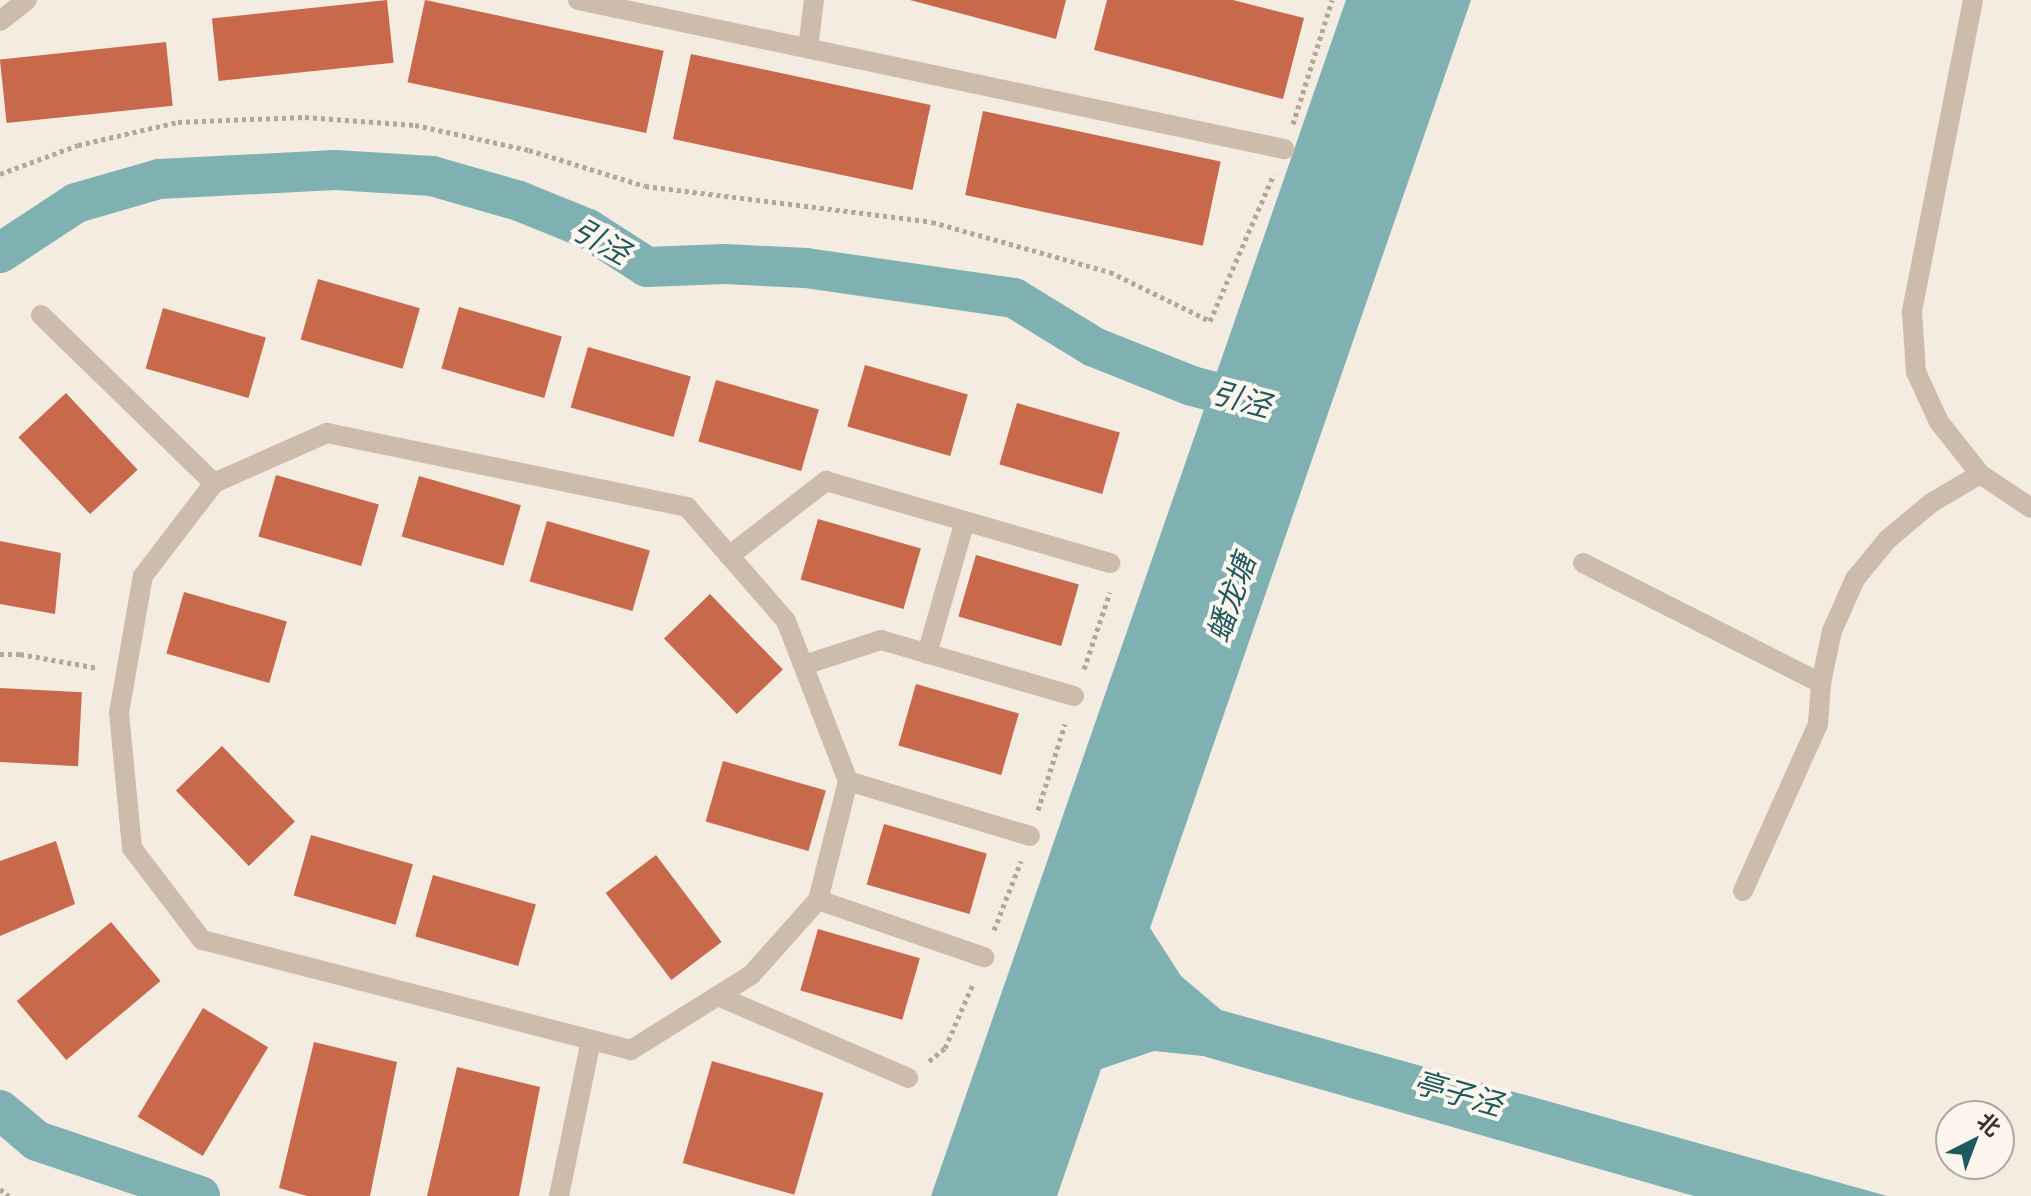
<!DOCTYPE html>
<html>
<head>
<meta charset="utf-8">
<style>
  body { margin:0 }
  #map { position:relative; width:2031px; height:1196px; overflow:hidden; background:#f4ebe1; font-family:"Open Sans","Noto Sans SC",sans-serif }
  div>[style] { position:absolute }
  .water>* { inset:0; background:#7fb0b2 }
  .canal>* { height:40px; margin:-20px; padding:0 20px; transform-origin:20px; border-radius:20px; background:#7fb0b2 }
  .building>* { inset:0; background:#c8694b; transform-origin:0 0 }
  .path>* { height:5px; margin-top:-2.5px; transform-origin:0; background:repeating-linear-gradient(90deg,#b9a596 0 4px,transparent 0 8px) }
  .minor>* { height:20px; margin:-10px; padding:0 10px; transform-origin:10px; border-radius:10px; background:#cdbbac }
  span { translate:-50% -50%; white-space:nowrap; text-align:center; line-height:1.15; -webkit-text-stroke:8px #fbf5ee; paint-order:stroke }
  .water-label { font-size:30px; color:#1f5a5e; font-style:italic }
  .north { position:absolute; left:1935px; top:1100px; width:80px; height:80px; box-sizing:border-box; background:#fbf5ee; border:2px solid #aea6a0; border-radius:50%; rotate:42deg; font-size:22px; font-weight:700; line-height:32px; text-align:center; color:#3b302b }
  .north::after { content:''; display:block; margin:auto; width:28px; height:36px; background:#1f5a5e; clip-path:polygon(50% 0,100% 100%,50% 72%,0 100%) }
</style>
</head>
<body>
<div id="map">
  <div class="water">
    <div style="clip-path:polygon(1346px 0,1471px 0,1150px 928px,1181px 976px,1221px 1010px,1887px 1196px,1694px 1196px,1203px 1056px,1154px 1051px,1101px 1069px,1057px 1196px,931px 1196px)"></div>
  </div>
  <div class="canal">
    <div style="left:0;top:253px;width:91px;rotate:-33.3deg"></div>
    <div style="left:76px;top:203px;width:86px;rotate:-16.1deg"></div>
    <div style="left:159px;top:179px;width:176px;rotate:-2.9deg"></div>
    <div style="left:335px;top:170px;width:97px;rotate:3.5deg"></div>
    <div style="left:432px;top:176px;width:91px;rotate:16deg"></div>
    <div style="left:519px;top:201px;width:74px;rotate:22.1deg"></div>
    <div style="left:588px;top:229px;width:70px;rotate:32.8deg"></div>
    <div style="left:647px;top:267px;width:77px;rotate:-2.2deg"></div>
    <div style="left:724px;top:264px;width:82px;rotate:2.8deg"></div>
    <div style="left:806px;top:268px;width:210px;rotate:8.2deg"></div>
    <div style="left:1014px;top:298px;width:94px;rotate:31.5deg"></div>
    <div style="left:1094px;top:347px;width:105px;rotate:21.7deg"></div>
    <div style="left:1192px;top:386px;width:71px;rotate:14.6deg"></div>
    <div style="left:0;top:1110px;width:48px;rotate:40deg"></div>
    <div style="left:37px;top:1141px;width:172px;rotate:18.6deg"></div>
  </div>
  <div class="building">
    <div style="left:387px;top:0;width:63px;height:176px;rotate:84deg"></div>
    <div style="left:425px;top:0;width:244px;height:84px;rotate:12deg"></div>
    <div style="clip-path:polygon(910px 0,1066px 0,1056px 39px)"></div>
    <div style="clip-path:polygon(1107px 0,1233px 0,1304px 18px,1283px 99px,1094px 50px)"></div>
    <div style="left:166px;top:42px;width:64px;height:167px;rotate:84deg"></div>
    <div style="left:691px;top:54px;width:245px;height:87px;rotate:12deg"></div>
    <div style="left:983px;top:111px;width:243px;height:86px;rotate:12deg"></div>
    <div style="left:318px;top:279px;width:106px;height:63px;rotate:16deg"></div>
    <div style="left:459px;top:307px;width:107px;height:64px;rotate:16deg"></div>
    <div style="left:163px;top:308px;width:107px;height:63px;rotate:16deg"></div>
    <div style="left:588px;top:347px;width:107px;height:63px;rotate:16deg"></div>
    <div style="left:865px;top:365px;width:107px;height:64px;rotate:16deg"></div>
    <div style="left:716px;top:380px;width:107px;height:64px;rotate:16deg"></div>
    <div style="left:66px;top:393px;width:105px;height:65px;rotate:47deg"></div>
    <div style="left:1017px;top:403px;width:107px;height:64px;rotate:16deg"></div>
    <div style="left:276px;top:475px;width:107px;height:64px;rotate:16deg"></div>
    <div style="left:419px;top:476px;width:106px;height:63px;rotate:16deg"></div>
    <div style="left:818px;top:519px;width:107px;height:63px;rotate:16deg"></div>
    <div style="left:547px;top:521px;width:107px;height:63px;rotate:16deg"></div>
    <div style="clip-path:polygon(0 541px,61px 553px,55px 614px,0 604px)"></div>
    <div style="left:976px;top:555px;width:107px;height:64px;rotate:16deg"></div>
    <div style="left:184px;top:592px;width:107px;height:64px;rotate:16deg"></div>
    <div style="left:710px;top:594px;width:105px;height:64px;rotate:46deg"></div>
    <div style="left:916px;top:684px;width:107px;height:64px;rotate:16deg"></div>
    <div style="left:0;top:688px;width:82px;height:74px;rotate:3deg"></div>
    <div style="left:222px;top:746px;width:105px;height:64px;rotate:46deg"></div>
    <div style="left:723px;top:761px;width:107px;height:63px;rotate:16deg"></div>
    <div style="left:884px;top:824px;width:107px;height:63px;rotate:16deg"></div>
    <div style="left:311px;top:835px;width:106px;height:63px;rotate:16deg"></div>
    <div style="clip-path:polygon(56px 841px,75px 904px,0 936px,0 861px)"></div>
    <div style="left:656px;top:855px;width:109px;height:63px;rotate:53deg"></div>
    <div style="left:433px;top:875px;width:107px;height:64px;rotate:16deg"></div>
    <div style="left:111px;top:922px;width:77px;height:123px;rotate:50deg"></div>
    <div style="left:818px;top:929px;width:106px;height:64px;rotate:16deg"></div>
    <div style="left:203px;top:1008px;width:76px;height:127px;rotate:31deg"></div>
    <div style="clip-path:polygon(314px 1042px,397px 1062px,370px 1196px,307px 1196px,279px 1188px)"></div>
    <div style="left:712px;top:1061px;width:116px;height:106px;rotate:16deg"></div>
    <div style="clip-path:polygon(457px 1067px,540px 1087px,519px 1196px,427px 1196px)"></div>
  </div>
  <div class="path">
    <div style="left:1293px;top:124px;width:130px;rotate:-72.5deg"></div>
    <div style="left:0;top:174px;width:83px;rotate:-20.4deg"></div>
    <div style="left:78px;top:145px;width:103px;rotate:-13deg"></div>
    <div style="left:178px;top:122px;width:127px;rotate:-2.3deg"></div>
    <div style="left:305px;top:117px;width:110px;rotate:4.2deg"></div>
    <div style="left:415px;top:125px;width:117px;rotate:12.4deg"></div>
    <div style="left:529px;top:150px;width:121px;rotate:17.2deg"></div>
    <div style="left:645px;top:186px;width:289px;rotate:7.1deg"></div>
    <div style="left:932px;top:222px;width:185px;rotate:15.7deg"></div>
    <div style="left:1110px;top:272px;width:111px;rotate:26.1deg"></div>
    <div style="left:1210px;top:321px;width:160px;rotate:-66.5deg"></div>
    <div style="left:0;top:654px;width:20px"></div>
    <div style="left:20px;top:654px;width:79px;rotate:10.2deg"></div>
    <div style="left:1084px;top:669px;width:81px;rotate:-71.3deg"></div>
    <div style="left:1038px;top:810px;width:90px;rotate:-72.6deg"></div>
    <div style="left:994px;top:930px;width:74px;rotate:-68.6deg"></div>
    <div style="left:929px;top:1061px;width:21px;rotate:-39deg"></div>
    <div style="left:945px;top:1048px;width:70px;rotate:-66.4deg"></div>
    <div style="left:0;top:1189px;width:11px;rotate:38deg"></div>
  </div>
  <div class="minor">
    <div style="left:578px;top:0;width:722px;rotate:11.92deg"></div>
    <div style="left:1973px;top:0;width:318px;rotate:101.1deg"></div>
    <div style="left:1912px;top:312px;width:60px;rotate:86.2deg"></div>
    <div style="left:1916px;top:372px;width:55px;rotate:65.3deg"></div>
    <div style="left:1939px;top:422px;width:66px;rotate:51.7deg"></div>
    <div style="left:1980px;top:474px;width:61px;rotate:33.7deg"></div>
    <div style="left:0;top:21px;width:34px;rotate:-38deg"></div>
    <div style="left:808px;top:48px;width:48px;rotate:-82.9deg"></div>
    <div style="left:41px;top:315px;width:241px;rotate:44.2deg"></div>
    <div style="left:327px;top:433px;width:368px;rotate:11.6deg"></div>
    <div style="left:687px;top:507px;width:151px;rotate:49deg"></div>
    <div style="left:786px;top:621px;width:172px;rotate:68.8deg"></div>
    <div style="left:848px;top:781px;width:123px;rotate:104.1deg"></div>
    <div style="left:818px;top:900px;width:101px;rotate:131.8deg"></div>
    <div style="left:751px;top:975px;width:142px;rotate:148deg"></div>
    <div style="left:631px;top:1050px;width:443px;rotate:-165.6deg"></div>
    <div style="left:202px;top:940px;width:116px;rotate:-127.3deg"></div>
    <div style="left:132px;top:848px;width:136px;rotate:-95.5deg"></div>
    <div style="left:119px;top:713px;width:139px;rotate:-80.1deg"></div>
    <div style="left:143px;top:576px;width:117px;rotate:-52.6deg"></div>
    <div style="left:214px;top:483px;width:124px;rotate:-23.9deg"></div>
    <div style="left:729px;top:556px;width:123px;rotate:-37.7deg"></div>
    <div style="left:826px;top:481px;width:296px;rotate:16.1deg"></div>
    <div style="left:1583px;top:563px;width:267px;rotate:26.8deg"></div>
    <div style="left:927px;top:654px;width:138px;rotate:-74.1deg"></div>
    <div style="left:804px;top:665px;width:81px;rotate:-18deg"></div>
    <div style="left:881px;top:640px;width:201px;rotate:16.2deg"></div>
    <div style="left:848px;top:781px;width:190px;rotate:16.8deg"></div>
    <div style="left:1743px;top:891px;width:183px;rotate:-65.8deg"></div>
    <div style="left:1818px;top:724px;width:41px;rotate:-85.8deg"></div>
    <div style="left:1821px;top:683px;width:53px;rotate:-78.1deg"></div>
    <div style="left:1832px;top:631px;width:57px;rotate:-66.1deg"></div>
    <div style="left:1855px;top:579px;width:52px;rotate:-50.5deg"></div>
    <div style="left:1888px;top:539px;width:56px;rotate:-39.9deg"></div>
    <div style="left:1931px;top:503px;width:57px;rotate:-30.6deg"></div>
    <div style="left:818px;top:900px;width:176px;rotate:19deg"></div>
    <div style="left:718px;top:996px;width:207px;rotate:23.3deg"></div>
    <div style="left:559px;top:1196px;width:159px;rotate:-78.4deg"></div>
  </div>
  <div class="water-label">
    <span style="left:601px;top:241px;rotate:29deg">引泾</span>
    <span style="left:1241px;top:399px;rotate:15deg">引泾</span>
    <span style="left:1231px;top:598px;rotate:-71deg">蟠龙塘</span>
    <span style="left:1458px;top:1093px;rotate:16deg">亭子泾</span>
  </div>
  <div class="north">北</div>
</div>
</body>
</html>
